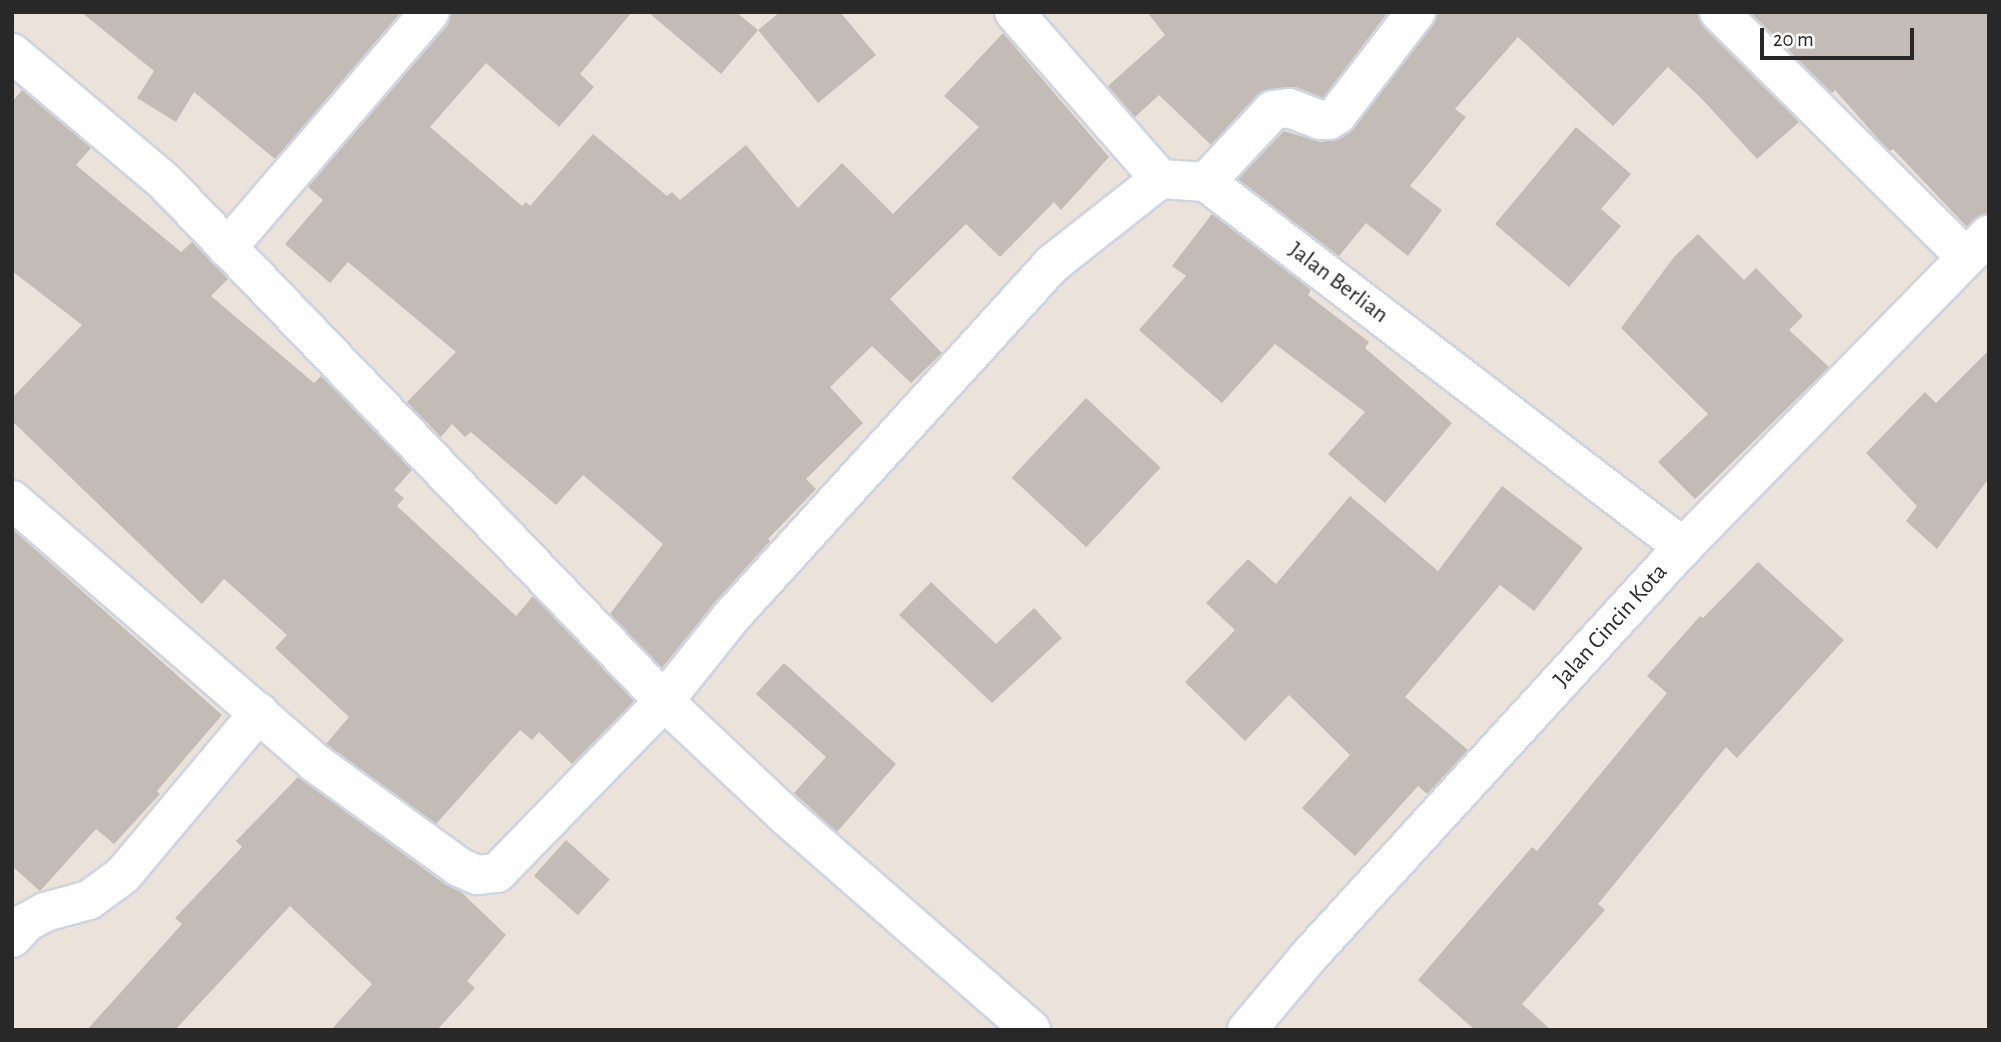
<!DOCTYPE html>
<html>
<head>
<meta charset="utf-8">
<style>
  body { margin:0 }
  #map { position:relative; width:2001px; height:1042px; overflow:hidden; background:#ebe2d9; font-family:"Alegreya Sans",sans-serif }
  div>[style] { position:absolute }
  .building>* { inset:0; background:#c3bcb6; transform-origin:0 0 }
  .roads { filter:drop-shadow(2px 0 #cfd4e2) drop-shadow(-2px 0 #cfd4e2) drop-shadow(0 2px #cfd4e2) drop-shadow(0 -2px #cfd4e2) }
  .street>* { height:38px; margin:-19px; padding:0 19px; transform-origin:19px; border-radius:19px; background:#fff }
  span { translate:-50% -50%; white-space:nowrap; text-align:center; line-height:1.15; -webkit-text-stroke:7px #fff; paint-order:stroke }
  .street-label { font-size:24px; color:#282828 }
  .frame { position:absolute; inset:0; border:14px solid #282828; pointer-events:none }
  .scale { position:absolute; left:1760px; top:28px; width:154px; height:32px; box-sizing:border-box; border:4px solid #282828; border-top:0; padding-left:9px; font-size:21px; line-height:24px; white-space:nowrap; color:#282828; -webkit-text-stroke:5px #fff; paint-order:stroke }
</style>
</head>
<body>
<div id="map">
  <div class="building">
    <div style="clip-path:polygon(81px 12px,401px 12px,275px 159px,194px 92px,176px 122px,137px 98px,154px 71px)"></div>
    <div style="clip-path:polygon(451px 12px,632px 12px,580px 74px,594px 87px,559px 127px,486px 63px,430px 127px,522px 206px,526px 202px,530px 206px,593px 134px,667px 196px,672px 192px,680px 200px,746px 145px,798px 208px,842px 163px,893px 214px,979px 127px,944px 96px,1003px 33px,1109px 157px,1061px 210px,1054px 202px,1000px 257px,966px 224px,890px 299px,942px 353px,911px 383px,872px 346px,830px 387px,863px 423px,806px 479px,816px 489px,768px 539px,770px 541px,715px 602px,662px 668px,610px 614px,663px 544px,583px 475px,556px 505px,471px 432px,465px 437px,452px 424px,441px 437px,407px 402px,456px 352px,348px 262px,330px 283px,285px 244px,323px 200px,308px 187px,447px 26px)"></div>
    <div style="clip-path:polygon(648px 12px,736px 12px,758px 30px,721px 74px)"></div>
    <div style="clip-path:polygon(780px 12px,840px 12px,876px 55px,818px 103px,758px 30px)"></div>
    <div style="clip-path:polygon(1147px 12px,1388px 12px,1323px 98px,1296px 87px,1269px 89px,1257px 95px,1211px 145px,1159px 95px,1135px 117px,1108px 86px,1165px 35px)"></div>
    <div style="clip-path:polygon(1437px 12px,1698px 12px,1704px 28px,1799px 122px,1757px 159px,1701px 98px,1668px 67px,1613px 126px,1518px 37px,1455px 109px,1466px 117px,1410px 186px,1442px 210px,1408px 256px,1366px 223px,1339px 256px,1238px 179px,1284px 131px,1320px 142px,1340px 139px,1349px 133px,1433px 25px)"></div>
    <div style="clip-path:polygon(1750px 12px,1989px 12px,1989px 214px,1983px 214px,1967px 227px,1893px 149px,1890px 151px,1880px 141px,1835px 90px,1832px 93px)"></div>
    <div style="clip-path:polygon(22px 90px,91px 148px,76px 165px,181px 252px,192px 242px,228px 279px,211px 296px,314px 383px,321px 376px,412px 470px,394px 490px,404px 498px,397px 506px,516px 616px,533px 596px,634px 701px,572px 764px,539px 732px,532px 740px,520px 730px,436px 824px,326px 744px,349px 717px,275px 648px,287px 635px,224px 579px,202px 604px,12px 421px,12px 398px,82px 325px,12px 271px,12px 102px)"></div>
    <div style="clip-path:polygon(1576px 127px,1631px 174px,1601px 209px,1621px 226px,1569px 287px,1495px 224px)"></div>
    <div style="clip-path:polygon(1212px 214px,1311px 290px,1308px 295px,1369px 342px,1365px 348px,1452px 423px,1385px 503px,1328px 454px,1365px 412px,1275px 344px,1222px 403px,1139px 330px,1186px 276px,1172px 266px)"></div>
    <div style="clip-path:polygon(1698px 234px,1744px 280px,1756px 268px,1803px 316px,1789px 330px,1829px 367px,1695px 499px,1658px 462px,1708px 414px,1621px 328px,1674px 257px)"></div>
    <div style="clip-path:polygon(1989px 350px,1989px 478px,1937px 549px,1906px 521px,1917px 506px,1866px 453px,1925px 392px,1936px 403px)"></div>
    <div style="left:1086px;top:398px;width:102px;height:109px;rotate:43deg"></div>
    <div style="clip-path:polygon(1502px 486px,1583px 548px,1534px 611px,1500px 585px,1405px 697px,1468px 750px,1427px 794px,1418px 786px,1355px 856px,1302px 808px,1350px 755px,1289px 695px,1245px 741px,1185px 682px,1235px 630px,1206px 603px,1248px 559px,1276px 584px,1350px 496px,1438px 571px)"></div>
    <div style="clip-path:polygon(12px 529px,222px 715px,157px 791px,160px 794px,114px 844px,96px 829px,40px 891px,12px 866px)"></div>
    <div style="clip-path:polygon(1758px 562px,1844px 640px,1737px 758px,1726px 747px,1598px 904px,1605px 910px,1522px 1004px,1551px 1030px,1475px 1030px,1418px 980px,1532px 847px,1537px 851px,1667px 693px,1647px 676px,1700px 616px,1703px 618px)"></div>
    <div style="clip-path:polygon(931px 582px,996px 644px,1034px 608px,1062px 638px,992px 703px,899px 615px)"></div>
    <div style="clip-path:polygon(784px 663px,896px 764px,837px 832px,794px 793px,826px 757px,756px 694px)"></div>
    <div style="clip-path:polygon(298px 777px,446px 885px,461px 892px,506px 935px,467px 981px,475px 988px,437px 1030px,331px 1030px,372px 984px,290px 906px,175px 1030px,87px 1030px,182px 924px,175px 918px,242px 847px,236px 841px)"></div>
    <div style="left:566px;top:840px;width:59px;height:48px;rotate:42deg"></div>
  </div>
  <div class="roads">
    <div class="street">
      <div style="left:1014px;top:12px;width:222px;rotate:48.8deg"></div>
      <div style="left:1160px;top:179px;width:46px;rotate:3.7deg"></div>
      <div style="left:1206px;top:182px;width:601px;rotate:37.42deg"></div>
      <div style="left:1719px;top:12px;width:348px;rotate:44.8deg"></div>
      <div style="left:12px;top:53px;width:199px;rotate:40.1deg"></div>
      <div style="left:164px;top:181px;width:721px;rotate:46.12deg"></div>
      <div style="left:664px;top:701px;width:168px;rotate:43.3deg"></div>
      <div style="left:786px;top:816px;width:325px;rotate:41.1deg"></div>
      <div style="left:1206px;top:182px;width:98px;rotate:-47.1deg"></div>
      <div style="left:1273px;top:110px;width:16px;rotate:-7deg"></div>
      <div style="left:1289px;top:108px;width:33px;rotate:21deg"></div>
      <div style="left:1320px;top:120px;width:9px"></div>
      <div style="left:1329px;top:120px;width:9px;rotate:-32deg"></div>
      <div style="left:1337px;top:115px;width:130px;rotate:-52.5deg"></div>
      <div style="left:227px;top:248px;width:311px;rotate:-49.3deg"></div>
      <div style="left:12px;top:500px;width:400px;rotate:40.9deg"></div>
      <div style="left:314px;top:762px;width:179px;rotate:35.9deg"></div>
      <div style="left:459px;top:867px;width:20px;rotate:24deg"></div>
      <div style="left:477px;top:875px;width:20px;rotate:-6deg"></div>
      <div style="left:497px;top:873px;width:240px;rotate:-45.8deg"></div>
      <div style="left:664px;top:701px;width:107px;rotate:-51.4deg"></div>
      <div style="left:731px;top:617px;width:477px;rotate:-47.7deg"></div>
      <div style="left:1052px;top:264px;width:137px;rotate:-38.2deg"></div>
      <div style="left:12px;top:938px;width:22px;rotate:-47deg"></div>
      <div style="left:27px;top:922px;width:21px;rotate:-29deg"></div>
      <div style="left:45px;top:912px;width:46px;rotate:-15.3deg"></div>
      <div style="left:89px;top:900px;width:42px;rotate:-36.3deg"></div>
      <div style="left:123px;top:875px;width:212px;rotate:-50deg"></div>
      <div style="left:1247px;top:1030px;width:97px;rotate:-50deg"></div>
      <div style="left:1309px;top:956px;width:554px;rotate:-47.56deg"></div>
      <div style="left:1683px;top:547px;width:437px;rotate:-45.6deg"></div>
    </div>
  </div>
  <div class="street-label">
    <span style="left:1338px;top:283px;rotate:37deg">Jalan Berlian</span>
    <span style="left:1611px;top:626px;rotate:-48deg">Jalan Cincin Kota</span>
  </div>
  <div class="frame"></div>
  <div class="scale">20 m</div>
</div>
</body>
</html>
